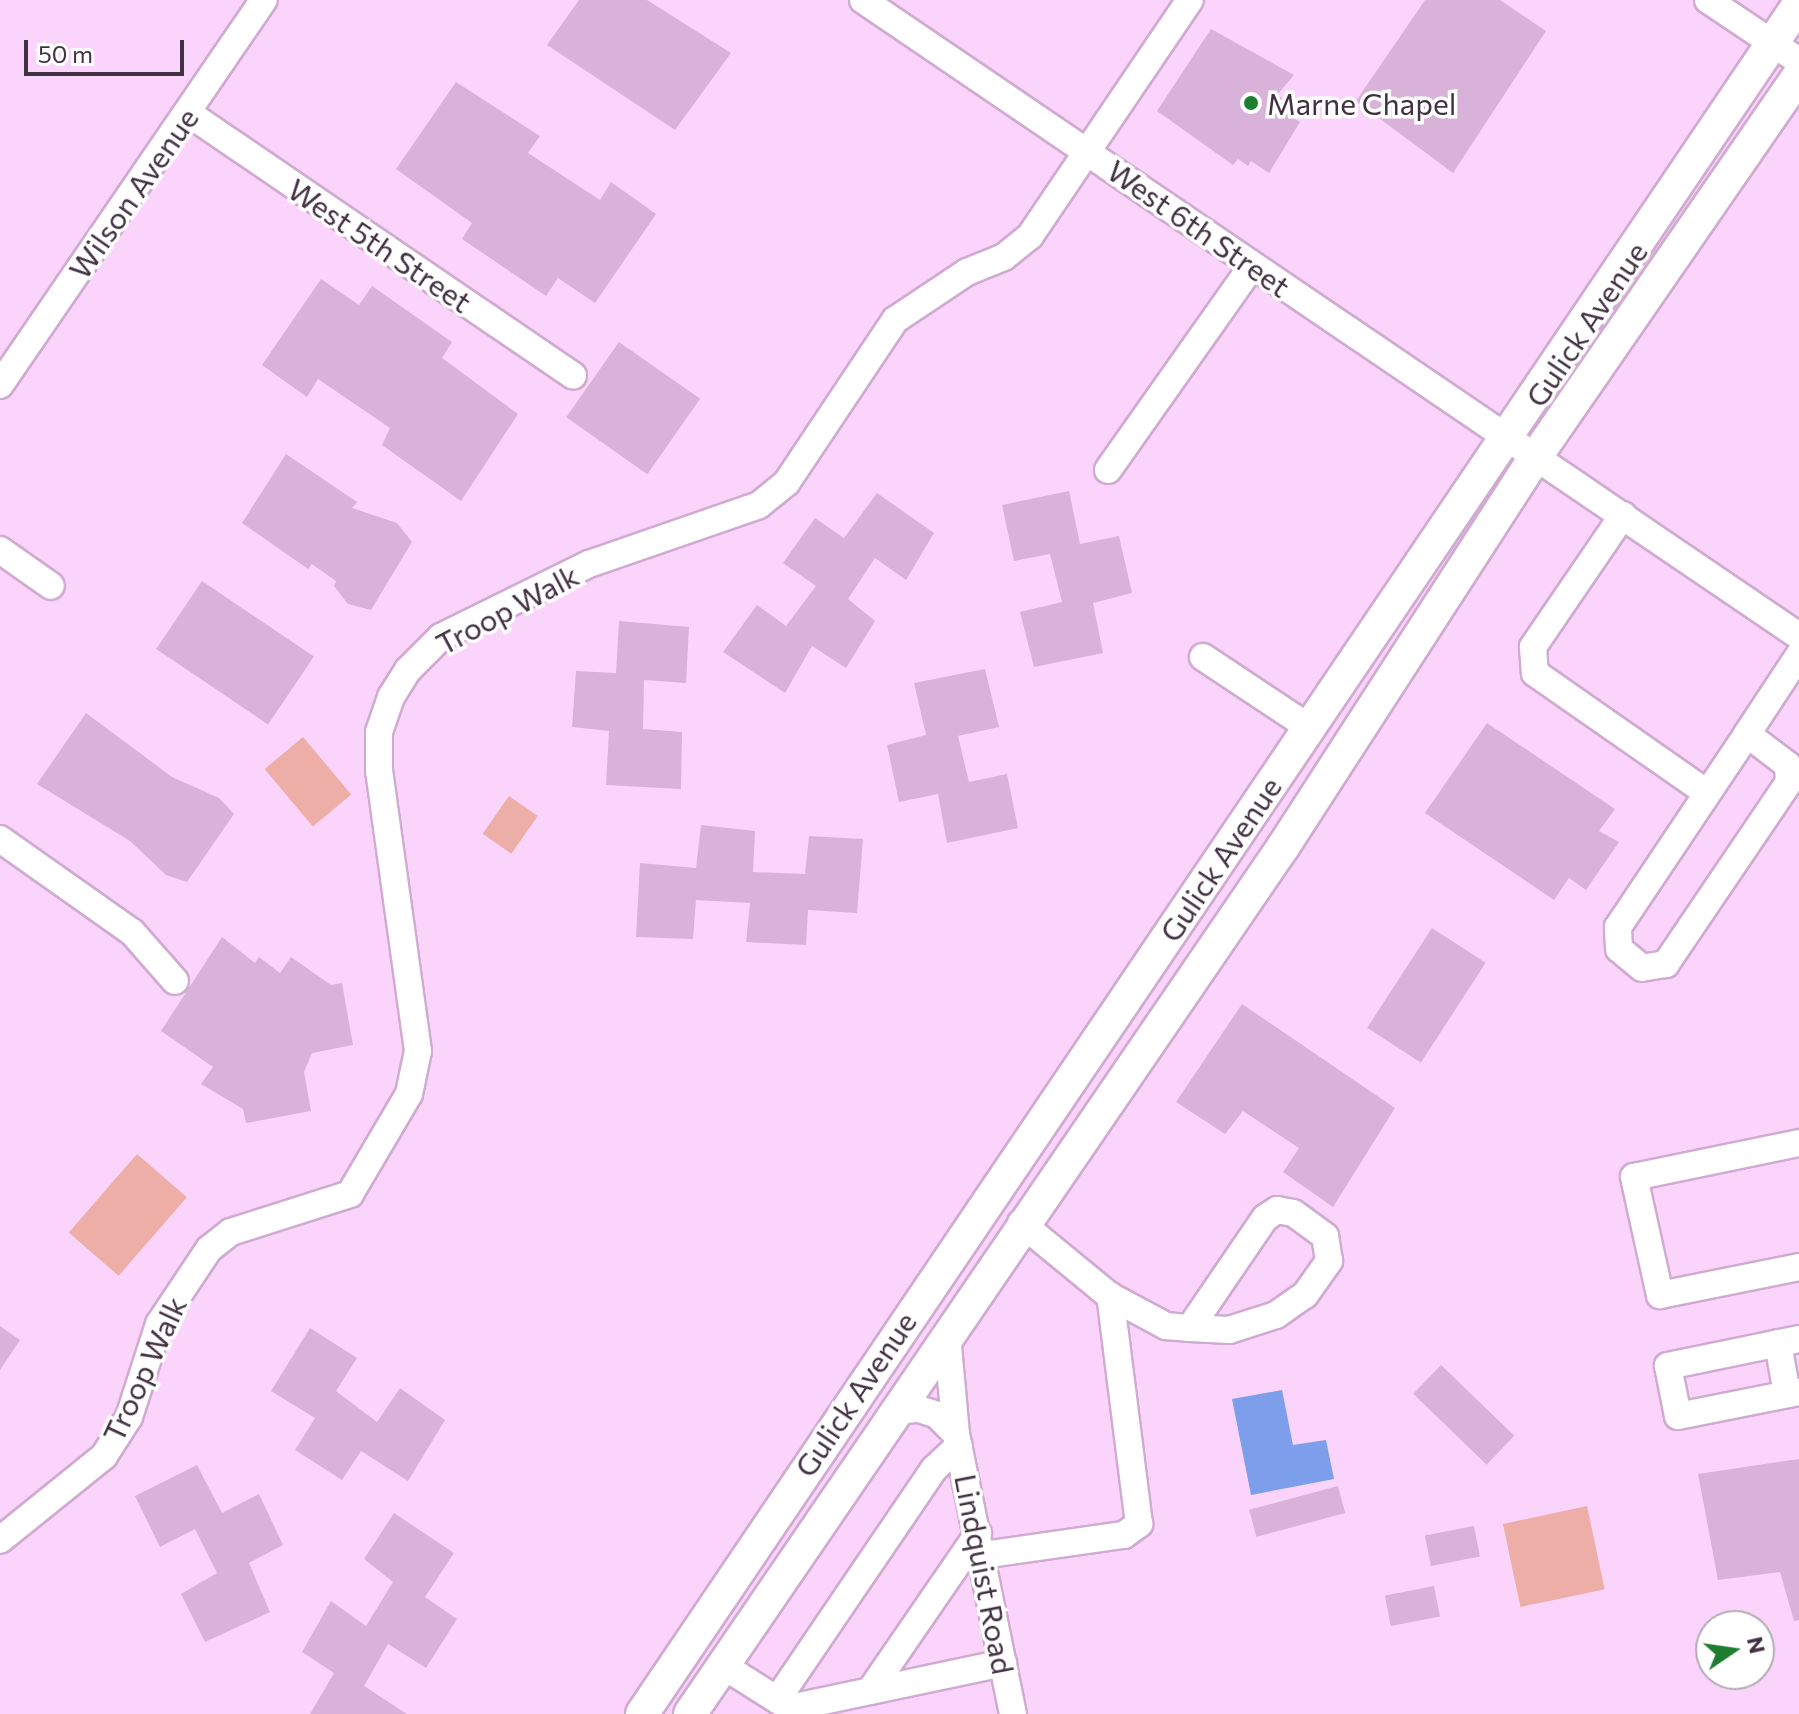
<!DOCTYPE html>
<html>
<head>
<meta charset="utf-8">
<style>
  body { margin:0 }
  #map { position:relative; width:1799px; height:1714px; overflow:hidden; background:#fbd4fb; font-family:Commissioner,sans-serif }
  div>[style] { position:absolute }
  .green>* { inset:0; background:#edaea7; transform-origin:0 0 }
  .water>* { inset:0; background:#7d9eea }
  .building>* { inset:0; background:#d8b2d9; transform-origin:0 0 }
  .roads { filter:drop-shadow(2px 0 #d0abd1) drop-shadow(-2px 0 #d0abd1) drop-shadow(0 2px #d0abd1) drop-shadow(0 -2px #d0abd1) }
  .minor>* { height:26px; margin:-13px; padding:0 13px; transform-origin:13px; border-radius:13px; background:#fff }
  .major>* { height:32px; margin:-16px; padding:0 16px; transform-origin:16px; border-radius:16px; background:#fff }
  .dots>* { width:22px; height:22px; translate:-50% -50%; box-sizing:border-box; border:4px solid #fff; border-radius:50% }
  span { translate:-50% -50%; white-space:nowrap; text-align:center; line-height:1.15; -webkit-text-stroke:7px #fff; paint-order:stroke }
  .poi-label { font-size:30px; color:#413141 }
  .left { translate:0 -50%; text-align:left }
  .street-label { font-size:30px; color:#413141 }
  .north { position:absolute; left:1695px; top:1610px; width:80px; height:80px; box-sizing:border-box; background:#fff; border:2px solid #b3adb3; border-radius:50%; rotate:77deg; font-size:22px; font-weight:700; line-height:32px; text-align:center; color:#413141 }
  .north::after { content:''; display:block; margin:auto; width:28px; height:36px; background:#1e7e2f; clip-path:polygon(50% 0,100% 100%,50% 72%,0 100%) }
  .scale { position:absolute; left:24px; top:40px; width:160px; height:36px; box-sizing:border-box; border:4px solid #413141; border-top:0; padding-left:10px; font-size:24px; line-height:28px; white-space:nowrap; color:#413141; -webkit-text-stroke:6px #fff; paint-order:stroke }
</style>
</head>
<body>
<div id="map">
  <div class="green">
    <div style="left:303px;top:737px;width:75px;height:50px;rotate:50deg"></div>
    <div style="left:509px;top:796px;width:35px;height:46px;rotate:35deg"></div>
    <div style="left:137px;top:1154px;width:66px;height:104px;rotate:41deg"></div>
    <div style="left:1587px;top:1506px;width:85px;height:86px;rotate:78deg"></div>
  </div>
  <div class="water">
    <div style="clip-path:polygon(1282px 1390px,1293px 1445px,1326px 1440px,1334px 1479px,1251px 1495px,1232px 1399px)"></div>
  </div>
  <div class="building">
    <div style="clip-path:polygon(579px 0,647px 0,731px 53px,675px 130px,547px 45px)"></div>
    <div style="clip-path:polygon(1425px 0,1500px 0,1546px 31px,1453px 173px,1356px 101px)"></div>
    <div style="clip-path:polygon(1211px 29px,1294px 75px,1277px 95px,1282px 98px,1277px 108px,1300px 122px,1269px 173px,1251px 161px,1248px 166px,1238px 159px,1233px 165px,1157px 111px)"></div>
    <div style="clip-path:polygon(456px 82px,540px 136px,528px 153px,600px 200px,611px 182px,656px 214px,595px 303px,558px 278px,546px 296px,462px 239px,472px 223px,396px 169px)"></div>
    <div style="clip-path:polygon(321px 279px,359px 305px,372px 286px,452px 342px,442px 358px,518px 414px,461px 501px,382px 445px,390px 428px,318px 379px,307px 397px,262px 365px)"></div>
    <div style="left:619px;top:342px;width:99px;height:92px;rotate:35deg"></div>
    <div style="clip-path:polygon(286px 454px,357px 502px,352px 508px,397px 523px,412px 542px,371px 610px,348px 604px,334px 586px,336px 581px,312px 564px,308px 569px,242px 523px)"></div>
    <div style="clip-path:polygon(1069px 491px,1080px 544px,1119px 536px,1132px 593px,1093px 603px,1103px 653px,1034px 667px,1020px 612px,1062px 602px,1050px 554px,1014px 561px,1002px 505px)"></div>
    <div style="clip-path:polygon(877px 493px,934px 533px,906px 580px,875px 558px,848px 599px,875px 621px,846px 668px,812px 646px,785px 693px,723px 652px,757px 605px,786px 626px,816px 586px,783px 563px,815px 518px,844px 538px)"></div>
    <div style="left:202px;top:581px;width:135px;height:82px;rotate:34deg"></div>
    <div style="clip-path:polygon(619px 621px,689px 627px,686px 683px,644px 680px,643px 729px,682px 732px,681px 789px,606px 785px,609px 731px,572px 727px,576px 671px,616px 673px)"></div>
    <div style="clip-path:polygon(985px 669px,999px 727px,958px 736px,969px 782px,1007px 774px,1018px 828px,947px 843px,938px 794px,899px 802px,887px 745px,926px 735px,914px 683px)"></div>
    <div style="clip-path:polygon(86px 713px,172px 777px,219px 798px,234px 814px,187px 882px,166px 875px,130px 841px,37px 784px)"></div>
    <div style="clip-path:polygon(1487px 723px,1615px 809px,1599px 831px,1619px 842px,1586px 890px,1569px 878px,1554px 900px,1425px 813px)"></div>
    <div style="clip-path:polygon(701px 825px,755px 831px,753px 872px,805px 874px,809px 836px,863px 839px,857px 913px,808px 910px,806px 945px,746px 942px,750px 903px,696px 900px,693px 939px,636px 937px,640px 863px,696px 868px)"></div>
    <div style="left:1432px;top:928px;width:64px;height:119px;rotate:33deg"></div>
    <div style="clip-path:polygon(222px 937px,255px 963px,259px 957px,280px 973px,291px 957px,331px 985px,342px 983px,353px 1045px,312px 1053px,304px 1072px,311px 1111px,246px 1123px,243px 1109px,201px 1084px,213px 1067px,161px 1031px)"></div>
    <div style="clip-path:polygon(1242px 1004px,1395px 1108px,1333px 1207px,1283px 1172px,1299px 1148px,1243px 1111px,1225px 1134px,1176px 1102px)"></div>
    <div style="clip-path:polygon(0 1326px,20px 1340px,0 1370px)"></div>
    <div style="clip-path:polygon(310px 1328px,357px 1358px,336px 1391px,377px 1422px,400px 1388px,445px 1420px,408px 1481px,361px 1451px,342px 1480px,295px 1450px,315px 1418px,271px 1391px)"></div>
    <div style="left:1441px;top:1365px;width:102px;height:40px;rotate:44deg"></div>
    <div style="clip-path:polygon(1799px 1459px,1799px 1620px,1794px 1621px,1780px 1572px,1718px 1580px,1698px 1474px)"></div>
    <div style="clip-path:polygon(197px 1465px,222px 1513px,259px 1494px,283px 1545px,249px 1563px,270px 1612px,205px 1642px,181px 1594px,217px 1573px,195px 1529px,160px 1547px,135px 1496px)"></div>
    <div style="left:1338px;top:1486px;width:28px;height:92px;rotate:75deg"></div>
    <div style="clip-path:polygon(394px 1513px,454px 1553px,425px 1597px,457px 1619px,426px 1668px,388px 1644px,364px 1686px,407px 1714px,310px 1714px,334px 1673px,302px 1652px,331px 1601px,366px 1626px,393px 1582px,364px 1559px)"></div>
    <div style="left:1474px;top:1526px;width:31px;height:50px;rotate:79deg"></div>
    <div style="left:1434px;top:1586px;width:31px;height:50px;rotate:79deg"></div>
  </div>
  <div class="roads">
    <div class="minor">
      <div style="left:863px;top:0;width:1132px;rotate:34.2deg"></div>
      <div style="left:1708px;top:0;width:110px;rotate:33.8deg"></div>
      <div style="left:188px;top:113px;width:466px;rotate:34.3deg"></div>
      <div style="left:0;top:385px;width:467px;rotate:-55.6deg"></div>
      <div style="left:1108px;top:470px;width:250px;rotate:-54.8deg"></div>
      <div style="left:1623px;top:515px;width:160px;rotate:124.3deg"></div>
      <div style="left:1533px;top:647px;width:26px;rotate:86deg"></div>
      <div style="left:1535px;top:673px;width:210px;rotate:34.9deg"></div>
      <div style="left:0;top:550px;width:62px;rotate:35.2deg"></div>
      <div style="left:1203px;top:657px;width:128px;rotate:33.6deg"></div>
      <div style="left:1747px;top:734px;width:51px;rotate:37.1deg"></div>
      <div style="left:1788px;top:765px;width:17px;rotate:87deg"></div>
      <div style="left:1789px;top:782px;width:220px;rotate:124.1deg"></div>
      <div style="left:1666px;top:964px;width:24px;rotate:171deg"></div>
      <div style="left:1642px;top:968px;width:30px;rotate:-140deg"></div>
      <div style="left:1619px;top:949px;width:22px;rotate:-93deg"></div>
      <div style="left:1618px;top:927px;width:232px;rotate:-56.2deg"></div>
      <div style="left:1747px;top:734px;width:95px;rotate:-56.6deg"></div>
      <div style="left:0;top:839px;width:161px;rotate:35.2deg"></div>
      <div style="left:132px;top:932px;width:65px;rotate:48.7deg"></div>
      <div style="left:1799px;top:1143px;width:168px;rotate:168.4deg"></div>
      <div style="left:1634px;top:1177px;width:121px;rotate:77.6deg"></div>
      <div style="left:1660px;top:1295px;width:142px;rotate:-11.4deg"></div>
      <div style="left:1021px;top:1223px;width:115px;rotate:39.4deg"></div>
      <div style="left:1110px;top:1296px;width:64px;rotate:28.2deg"></div>
      <div style="left:1166px;top:1326px;width:24px;rotate:5deg"></div>
      <div style="left:1190px;top:1328px;width:39px;rotate:3deg"></div>
      <div style="left:1229px;top:1330px;width:49px;rotate:-17.7deg"></div>
      <div style="left:1276px;top:1315px;width:35px;rotate:-35deg"></div>
      <div style="left:1305px;top:1295px;width:42px;rotate:-54.8deg"></div>
      <div style="left:1329px;top:1261px;width:25px;rotate:-99deg"></div>
      <div style="left:1325px;top:1236px;width:39px;rotate:-144deg"></div>
      <div style="left:1293px;top:1213px;width:16px;rotate:-169deg"></div>
      <div style="left:1277px;top:1210px;width:14px;rotate:146deg"></div>
      <div style="left:1265px;top:1218px;width:133px;rotate:124.3deg"></div>
      <div style="left:947px;top:1335px;width:99px;rotate:84.8deg"></div>
      <div style="left:956px;top:1434px;width:286px;rotate:78.5deg"></div>
      <div style="left:1799px;top:1339px;width:134px;rotate:168.4deg"></div>
      <div style="left:1668px;top:1366px;width:51px;rotate:78.7deg"></div>
      <div style="left:1678px;top:1416px;width:123px;rotate:-11.2deg"></div>
      <div style="left:1778px;top:1343px;width:52px;rotate:80deg"></div>
      <div style="left:895px;top:1411px;width:24px;rotate:-5deg"></div>
      <div style="left:919px;top:1409px;width:19px;rotate:18deg"></div>
      <div style="left:937px;top:1415px;width:27px;rotate:45deg"></div>
      <div style="left:0;top:1540px;width:134px;rotate:-38.9deg"></div>
      <div style="left:104px;top:1456px;width:46px;rotate:-57.3deg"></div>
      <div style="left:129px;top:1417px;width:98px;rotate:-72.1deg"></div>
      <div style="left:159px;top:1324px;width:90px;rotate:-56.3deg"></div>
      <div style="left:209px;top:1249px;width:28px;rotate:-38deg"></div>
      <div style="left:231px;top:1232px;width:125px;rotate:-17.7deg"></div>
      <div style="left:350px;top:1194px;width:116px;rotate:-59.5deg"></div>
      <div style="left:409px;top:1094px;width:44px;rotate:-78.2deg"></div>
      <div style="left:418px;top:1051px;width:283px;rotate:-97.9deg"></div>
      <div style="left:379px;top:771px;width:39px;rotate:-90deg"></div>
      <div style="left:379px;top:732px;width:37px;rotate:-71deg"></div>
      <div style="left:391px;top:697px;width:32px;rotate:-58deg"></div>
      <div style="left:408px;top:670px;width:47px;rotate:-45deg"></div>
      <div style="left:441px;top:637px;width:165px;rotate:-26.3deg"></div>
      <div style="left:589px;top:564px;width:180px;rotate:-19.1deg"></div>
      <div style="left:759px;top:505px;width:36px;rotate:-39deg"></div>
      <div style="left:787px;top:482px;width:195px;rotate:-56.3deg"></div>
      <div style="left:895px;top:320px;width:87px;rotate:-33.7deg"></div>
      <div style="left:967px;top:272px;width:40px;rotate:-22deg"></div>
      <div style="left:1004px;top:257px;width:33px;rotate:-39deg"></div>
      <div style="left:1030px;top:236px;width:285px;rotate:-55.9deg"></div>
      <div style="left:983px;top:1555px;width:142px;rotate:-8.1deg"></div>
      <div style="left:1124px;top:1535px;width:19px;rotate:-36deg"></div>
      <div style="left:1139px;top:1524px;width:230px;rotate:-97.2deg"></div>
      <div style="left:722px;top:1665px;width:80px;rotate:32.3deg"></div>
      <div style="left:870px;top:1691px;width:191px;rotate:-55.5deg"></div>
      <div style="left:779px;top:1697px;width:276px;rotate:-55.8deg"></div>
      <div style="left:934px;top:1469px;width:34px;rotate:-43deg"></div>
      <div style="left:790px;top:1708px;width:218px;rotate:-11.9deg"></div>
    </div>
    <div class="major">
      <div style="left:642px;top:1714px;width:2065px;rotate:-55.92deg"></div>
      <div style="left:690px;top:1714px;width:1050px;rotate:-55.63deg"></div>
      <div style="left:1283px;top:847px;width:463px;rotate:-57.1deg"></div>
      <div style="left:1535px;top:458px;width:464px;rotate:-55.4deg"></div>
    </div>
  </div>
  <div class="dots">
    <div style="left:1251px;top:103px;background:#1e7e2f"></div>
  </div>
  <div class="poi-label">
    <span class="left" style="left:1267px;top:103px">Marne Chapel</span>
  </div>
  <div class="street-label">
    <span style="left:133px;top:193px;rotate:-55deg">Wilson Avenue</span>
    <span style="left:1199px;top:228px;rotate:35deg">West 6th Street</span>
    <span style="left:380px;top:245px;rotate:34deg">West 5th Street</span>
    <span style="left:1586px;top:324px;rotate:-56deg">Gulick Avenue</span>
    <span style="left:507px;top:609px;rotate:-28deg">Troop Walk</span>
    <span style="left:1220px;top:859px;rotate:-56deg">Gulick Avenue</span>
    <span style="left:144px;top:1369px;rotate:-65deg">Troop Walk</span>
    <span style="left:855px;top:1394px;rotate:-56deg">Gulick Avenue</span>
    <span style="left:985px;top:1574px;rotate:79deg">Lindquist Road</span>
  </div>
  <div class="north">N</div>
  <div class="scale">50 m</div>
</div>
</body>
</html>
